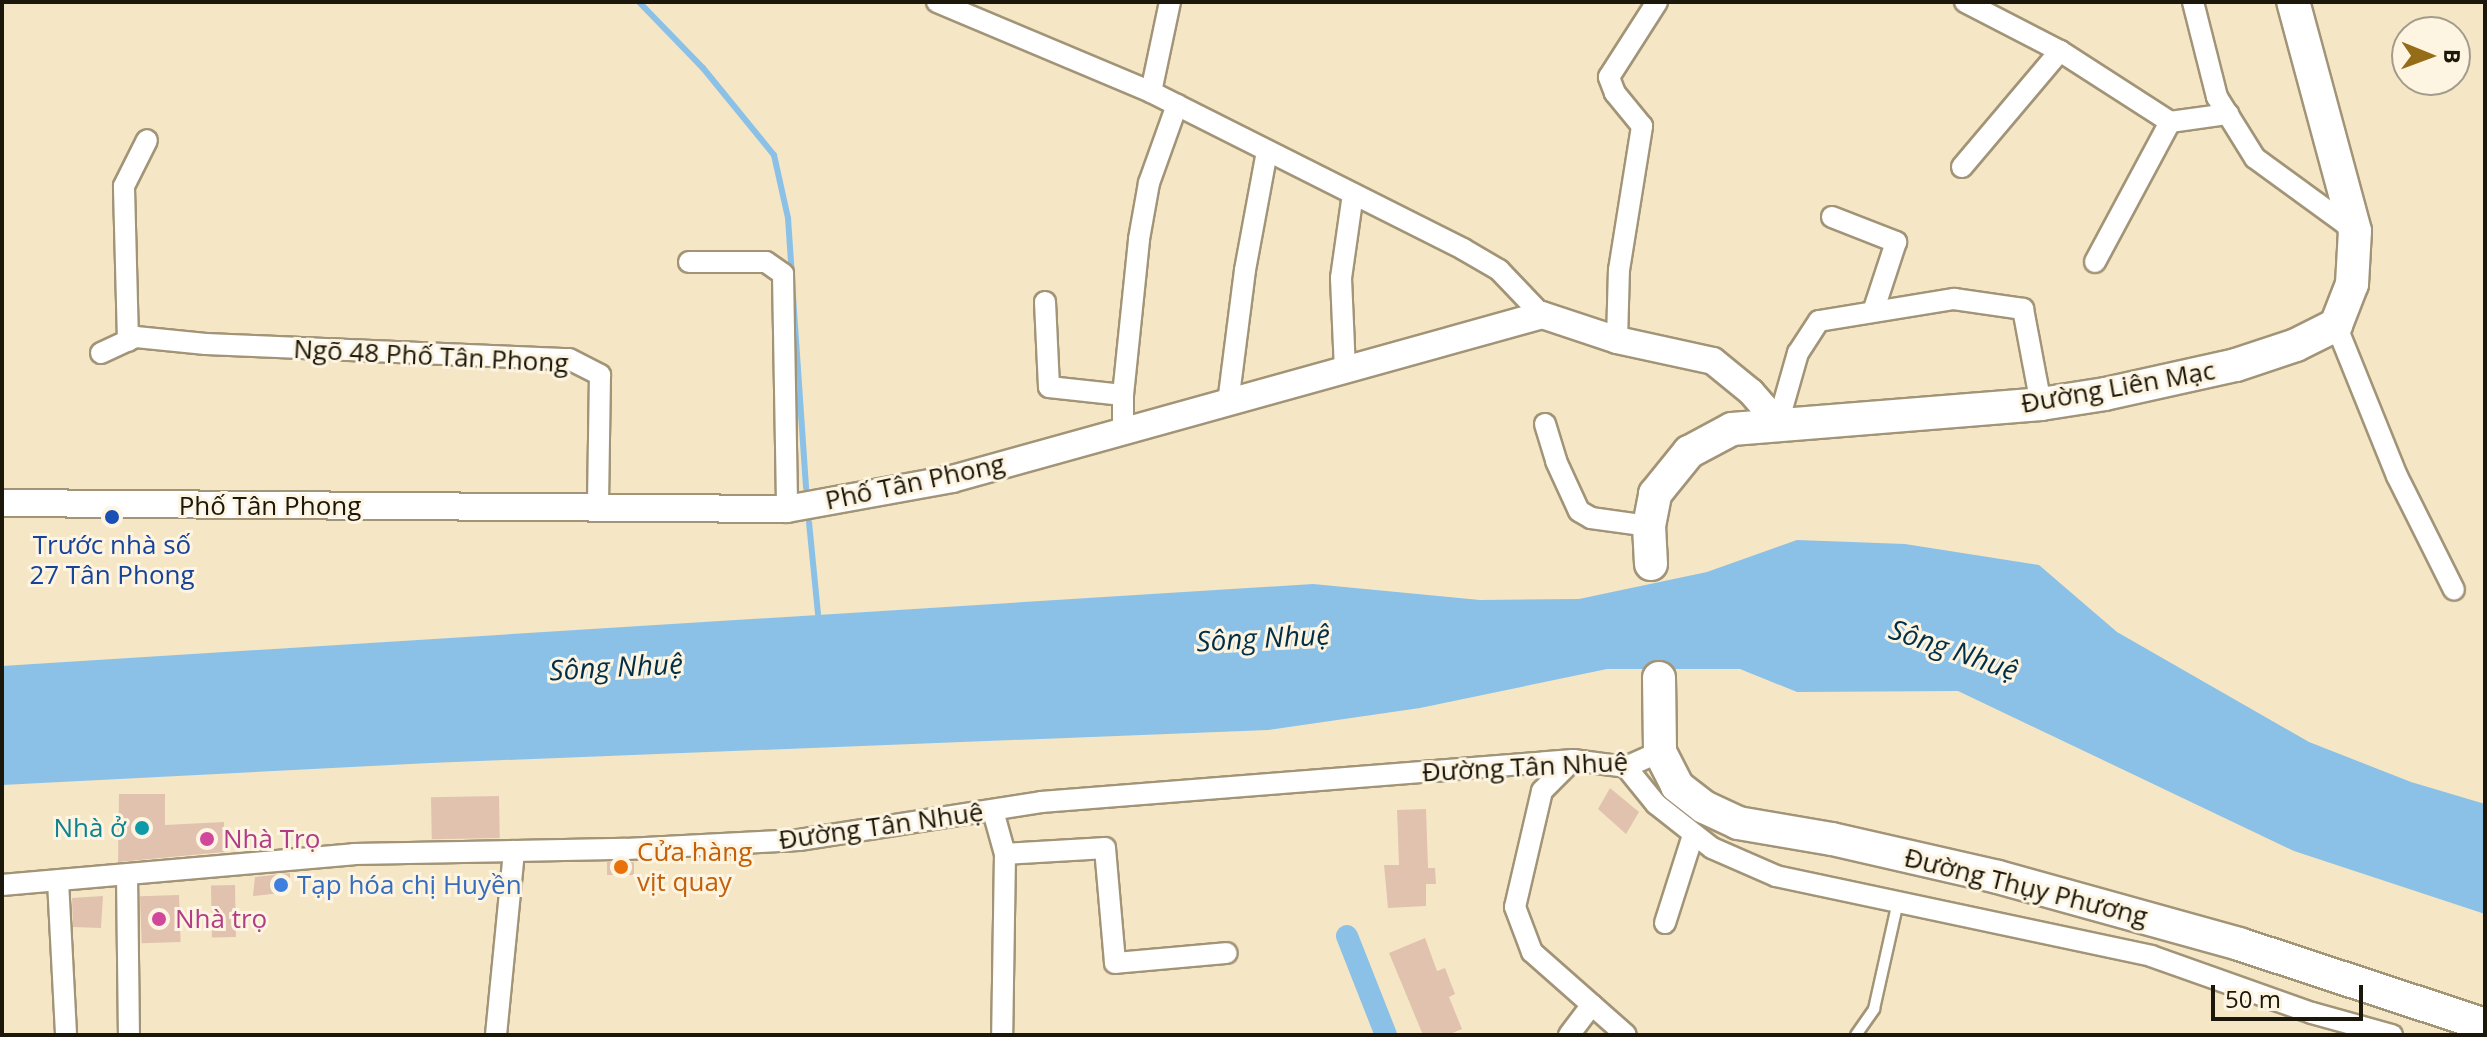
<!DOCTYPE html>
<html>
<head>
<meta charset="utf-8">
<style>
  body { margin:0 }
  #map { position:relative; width:2487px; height:1037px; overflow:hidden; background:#f5e6c6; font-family:"Open Sans",sans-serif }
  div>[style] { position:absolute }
  .water>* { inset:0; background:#8bc1e7 }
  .stream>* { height:6px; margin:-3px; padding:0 3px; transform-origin:3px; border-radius:3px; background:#8bc1e7 }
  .canal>* { height:22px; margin:-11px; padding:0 11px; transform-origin:11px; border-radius:11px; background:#8bc1e7 }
  .building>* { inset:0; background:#e1c2ae; transform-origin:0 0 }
  .roads { filter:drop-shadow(2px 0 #a29477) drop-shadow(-2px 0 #a29477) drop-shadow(0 2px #a29477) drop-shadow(0 -2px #a29477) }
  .service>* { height:10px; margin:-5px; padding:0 5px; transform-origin:5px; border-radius:5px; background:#fff }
  .minor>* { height:20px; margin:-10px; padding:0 10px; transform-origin:10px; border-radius:10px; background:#fff }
  .tertiary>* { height:26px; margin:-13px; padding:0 13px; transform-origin:13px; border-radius:13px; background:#fff }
  .primary>* { height:32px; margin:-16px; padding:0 16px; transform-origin:16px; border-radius:16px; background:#fff }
  .dots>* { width:22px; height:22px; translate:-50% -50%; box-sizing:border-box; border:4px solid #fdf4e1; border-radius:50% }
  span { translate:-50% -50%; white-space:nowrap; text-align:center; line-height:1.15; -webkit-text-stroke:6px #fdf4e1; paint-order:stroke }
  .street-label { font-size:26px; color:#1c170b }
  .transit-label { font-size:26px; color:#164399 }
  .culture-label { font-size:26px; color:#0d838f }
  .right { translate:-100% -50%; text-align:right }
  .hotel-label { font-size:26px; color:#b23c85 }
  .left { translate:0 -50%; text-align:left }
  .food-label { font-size:26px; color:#c56008 }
  .shop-label { font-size:26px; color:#366cbe }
  .water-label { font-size:28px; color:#012f48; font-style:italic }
  .frame { position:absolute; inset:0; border:4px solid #1c170b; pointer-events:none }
  .north { position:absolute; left:2391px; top:16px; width:80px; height:80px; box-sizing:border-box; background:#fdf4e1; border:2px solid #a39c8b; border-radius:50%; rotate:91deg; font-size:22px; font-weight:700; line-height:32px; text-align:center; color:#1c170b }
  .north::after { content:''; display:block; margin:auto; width:28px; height:36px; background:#956d18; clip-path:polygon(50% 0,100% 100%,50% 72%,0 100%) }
  .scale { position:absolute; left:2211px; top:985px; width:152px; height:36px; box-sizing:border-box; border:4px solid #1c170b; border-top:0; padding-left:10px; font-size:24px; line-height:28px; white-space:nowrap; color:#1c170b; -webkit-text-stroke:6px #fdf4e1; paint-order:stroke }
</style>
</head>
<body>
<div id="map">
  <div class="water">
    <div style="clip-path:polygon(1797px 540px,1905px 544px,2039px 565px,2117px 632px,2309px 742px,2411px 782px,2485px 804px,2485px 914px,2294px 851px,1958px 691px,1797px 692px,1740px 669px,1607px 669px,1420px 708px,1268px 730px,430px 763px,2px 785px,2px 666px,1313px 584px,1480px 600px,1579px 599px,1707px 572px)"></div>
  </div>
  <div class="stream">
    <div style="left:639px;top:2px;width:92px;rotate:45.9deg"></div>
    <div style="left:703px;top:68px;width:112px;rotate:50.8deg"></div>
    <div style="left:774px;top:155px;width:65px;rotate:77.5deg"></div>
    <div style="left:788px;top:218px;width:59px;rotate:86.1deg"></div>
    <div style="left:793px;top:296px;width:192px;rotate:86.1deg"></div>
    <div style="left:809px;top:522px;width:92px;rotate:84.4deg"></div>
  </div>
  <div class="canal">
    <div style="left:1347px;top:936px;width:106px;rotate:68.5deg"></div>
  </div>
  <div class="building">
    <div style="clip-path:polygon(1610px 788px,1639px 812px,1626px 834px,1598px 809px)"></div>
    <div style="clip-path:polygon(119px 794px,165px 794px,165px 825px,224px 822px,224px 852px,118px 862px)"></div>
    <div style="left:499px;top:796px;width:42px;height:68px;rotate:89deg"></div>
    <div style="clip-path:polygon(1426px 809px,1428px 868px,1435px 868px,1436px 884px,1426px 884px,1426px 906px,1388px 908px,1384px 865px,1399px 865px,1397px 810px)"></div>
    <div style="left:607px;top:862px;width:27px;height:13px"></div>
    <div style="clip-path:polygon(290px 873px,290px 892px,253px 896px,255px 877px)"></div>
    <div style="left:235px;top:885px;width:52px;height:24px;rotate:89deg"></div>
    <div style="left:179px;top:895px;width:47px;height:39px;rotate:88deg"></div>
    <div style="clip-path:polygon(103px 896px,101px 928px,73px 927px,72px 898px)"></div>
    <div style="clip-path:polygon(1425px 938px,1437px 971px,1445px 968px,1455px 994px,1449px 997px,1462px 1029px,1448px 1035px,1423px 1035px,1389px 953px)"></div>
  </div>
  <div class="roads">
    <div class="service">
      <div style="left:1856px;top:1035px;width:32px;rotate:-55deg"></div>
      <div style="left:1874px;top:1009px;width:110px;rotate:-77.4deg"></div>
    </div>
    <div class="minor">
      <div style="left:937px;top:2px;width:232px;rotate:22.8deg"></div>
      <div style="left:1151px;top:92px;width:349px;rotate:26.7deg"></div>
      <div style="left:1463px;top:249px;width:42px;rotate:30.3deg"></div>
      <div style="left:1499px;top:270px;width:62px;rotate:46.3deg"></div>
      <div style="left:1965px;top:2px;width:107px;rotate:27.3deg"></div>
      <div style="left:2060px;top:51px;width:131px;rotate:32.8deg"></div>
      <div style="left:2170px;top:122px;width:59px;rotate:-7.9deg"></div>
      <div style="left:2193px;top:2px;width:98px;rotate:75.8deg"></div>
      <div style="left:2217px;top:97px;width:72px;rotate:58.1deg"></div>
      <div style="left:2255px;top:158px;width:124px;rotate:36.1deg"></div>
      <div style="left:1151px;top:92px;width:92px;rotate:-78.1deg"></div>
      <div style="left:1962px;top:167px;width:152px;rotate:-49.8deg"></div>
      <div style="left:1832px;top:217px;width:69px;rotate:21.3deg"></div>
      <div style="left:1896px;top:242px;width:71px;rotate:108.2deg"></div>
      <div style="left:689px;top:262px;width:77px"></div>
      <div style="left:766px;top:262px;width:21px;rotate:35deg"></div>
      <div style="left:783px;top:274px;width:235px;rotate:89deg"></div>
      <div style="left:2095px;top:262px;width:159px;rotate:-61.8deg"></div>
      <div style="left:1045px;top:302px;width:85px;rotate:87.3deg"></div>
      <div style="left:1049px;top:387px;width:74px;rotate:6.2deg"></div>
      <div style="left:2336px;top:325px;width:163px;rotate:68deg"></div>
      <div style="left:2397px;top:476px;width:127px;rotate:63.4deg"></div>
      <div style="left:1617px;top:340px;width:70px;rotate:-88.4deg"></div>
      <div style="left:1619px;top:270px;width:146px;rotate:-80.9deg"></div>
      <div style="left:1642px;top:126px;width:43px;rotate:-129.3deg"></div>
      <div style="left:1615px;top:93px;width:17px;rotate:-111deg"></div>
      <div style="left:1609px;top:77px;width:89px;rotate:-57.4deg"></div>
      <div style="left:128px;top:341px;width:155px;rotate:-91.5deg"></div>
      <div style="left:124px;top:186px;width:51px;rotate:-63.4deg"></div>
      <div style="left:101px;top:353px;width:38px;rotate:-25deg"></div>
      <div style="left:136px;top:337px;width:70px;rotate:5.7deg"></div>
      <div style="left:206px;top:344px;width:363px;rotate:2.4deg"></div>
      <div style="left:569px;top:359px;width:35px;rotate:27deg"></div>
      <div style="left:600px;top:375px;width:133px;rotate:90.9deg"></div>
      <div style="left:1345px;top:370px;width:92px;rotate:-92.5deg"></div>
      <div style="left:1341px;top:278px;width:85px;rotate:-81.9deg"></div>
      <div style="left:1228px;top:403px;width:134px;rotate:-82.7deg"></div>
      <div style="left:1245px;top:270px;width:121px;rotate:-79.5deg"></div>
      <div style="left:1778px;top:423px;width:73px;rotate:-74.1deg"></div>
      <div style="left:1798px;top:353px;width:38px;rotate:-57deg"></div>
      <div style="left:1819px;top:321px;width:137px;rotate:-9.3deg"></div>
      <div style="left:1954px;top:299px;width:70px;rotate:8.2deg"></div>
      <div style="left:2023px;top:309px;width:97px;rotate:79.3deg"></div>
      <div style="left:1545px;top:424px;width:39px;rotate:73deg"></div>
      <div style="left:1556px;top:461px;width:55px;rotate:65.3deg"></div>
      <div style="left:1579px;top:511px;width:14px;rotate:30deg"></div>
      <div style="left:1591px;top:518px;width:59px;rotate:7.9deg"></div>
      <div style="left:1123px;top:432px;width:37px;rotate:-90deg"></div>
      <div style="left:1123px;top:395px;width:157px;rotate:-84.1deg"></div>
      <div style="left:1139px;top:239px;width:57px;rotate:-79.9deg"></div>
      <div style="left:1149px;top:183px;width:83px;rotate:-70.3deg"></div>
      <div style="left:1573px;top:760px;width:44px;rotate:135deg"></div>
      <div style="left:1542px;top:791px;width:119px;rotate:103.1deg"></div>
      <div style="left:1515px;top:907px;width:48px;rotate:69.3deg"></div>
      <div style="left:1532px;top:952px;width:125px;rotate:41.4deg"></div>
      <div style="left:1626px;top:767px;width:48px;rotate:51deg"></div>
      <div style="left:1656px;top:804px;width:71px;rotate:38.2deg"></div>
      <div style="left:1712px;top:848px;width:70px;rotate:23.6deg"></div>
      <div style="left:1776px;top:876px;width:383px;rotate:12deg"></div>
      <div style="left:2151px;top:956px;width:171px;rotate:19.5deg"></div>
      <div style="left:2312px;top:1013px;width:83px;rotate:15.4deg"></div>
      <div style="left:993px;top:811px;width:45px;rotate:74.4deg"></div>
      <div style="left:1005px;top:854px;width:181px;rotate:90.9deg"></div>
      <div style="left:1005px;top:854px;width:100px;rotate:-3.4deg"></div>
      <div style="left:1105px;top:848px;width:115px;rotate:85deg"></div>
      <div style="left:1115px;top:963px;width:112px;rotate:-5.1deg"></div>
      <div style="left:127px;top:875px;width:160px;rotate:89.3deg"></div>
      <div style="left:58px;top:881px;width:154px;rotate:87deg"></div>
      <div style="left:2px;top:885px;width:353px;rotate:-5deg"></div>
      <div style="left:354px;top:854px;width:272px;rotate:-1.1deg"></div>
      <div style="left:626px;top:849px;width:173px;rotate:-3deg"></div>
      <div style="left:799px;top:840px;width:245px;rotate:-8.9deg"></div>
      <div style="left:1041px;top:802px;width:534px;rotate:-4.51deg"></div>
      <div style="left:1573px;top:760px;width:53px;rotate:7.5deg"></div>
      <div style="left:1626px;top:767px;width:37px;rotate:-24deg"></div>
      <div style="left:1665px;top:923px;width:92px;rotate:-72.3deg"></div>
      <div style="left:496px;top:1035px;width:185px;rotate:-84.4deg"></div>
      <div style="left:1569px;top:1035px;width:38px;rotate:-53deg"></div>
    </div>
    <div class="tertiary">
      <div style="left:2px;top:503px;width:785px;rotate:0.44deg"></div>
      <div style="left:787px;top:509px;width:168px;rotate:-10.3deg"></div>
      <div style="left:952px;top:479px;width:612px;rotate:-15.53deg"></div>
      <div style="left:1542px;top:315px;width:79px;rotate:18.4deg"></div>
      <div style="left:1617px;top:340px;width:98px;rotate:12.3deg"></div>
      <div style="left:1713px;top:361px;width:49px;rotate:39.2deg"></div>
      <div style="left:1751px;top:392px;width:41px;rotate:48.9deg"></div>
    </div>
    <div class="primary">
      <div style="left:1651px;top:564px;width:38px;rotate:-93deg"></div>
      <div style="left:1649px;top:526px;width:33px;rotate:-79deg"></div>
      <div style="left:1655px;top:494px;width:54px;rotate:-51deg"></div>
      <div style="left:1689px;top:452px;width:49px;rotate:-28.1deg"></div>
      <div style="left:1732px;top:429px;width:310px;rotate:-4.6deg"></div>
      <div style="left:2041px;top:404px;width:65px;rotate:-8.9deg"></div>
      <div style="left:2105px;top:394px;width:134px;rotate:-12.5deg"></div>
      <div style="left:2236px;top:365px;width:63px;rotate:-18.4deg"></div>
      <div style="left:2296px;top:345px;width:45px;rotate:-26.6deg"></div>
      <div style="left:2336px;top:325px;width:44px;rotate:-68.7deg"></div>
      <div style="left:2352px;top:284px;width:53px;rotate:-86.8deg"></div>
      <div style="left:2355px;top:231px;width:237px;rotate:-105.1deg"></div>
      <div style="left:1659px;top:678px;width:74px;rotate:89.2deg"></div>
      <div style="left:1660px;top:752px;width:38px;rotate:63deg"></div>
      <div style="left:1677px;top:786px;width:34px;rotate:38deg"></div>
      <div style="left:1704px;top:807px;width:38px;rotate:25deg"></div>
      <div style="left:1738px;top:823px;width:95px;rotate:9.7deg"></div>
      <div style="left:1832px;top:839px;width:170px;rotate:12.9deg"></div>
      <div style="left:1998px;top:877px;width:250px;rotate:15.5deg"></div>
      <div style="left:2239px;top:944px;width:259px;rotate:18.2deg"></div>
    </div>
  </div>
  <div class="dots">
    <div style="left:112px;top:517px;background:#1a4fb4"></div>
    <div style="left:142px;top:828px;background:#0f9aa8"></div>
    <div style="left:207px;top:839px;background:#d1479c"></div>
    <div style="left:621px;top:867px;background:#e8710a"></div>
    <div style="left:281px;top:885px;background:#3f7fe0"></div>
    <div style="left:159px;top:919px;background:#d1479c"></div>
  </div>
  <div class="street-label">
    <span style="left:431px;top:356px;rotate:3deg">Ngõ 48 Phố Tân Phong</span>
    <span style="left:2118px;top:387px;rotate:-10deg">Đường Liên Mạc</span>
    <span style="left:915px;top:482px;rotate:-12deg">Phố Tân Phong</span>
    <span style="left:270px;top:506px">Phố Tân Phong</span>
    <span style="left:1525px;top:767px;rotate:-3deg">Đường Tân Nhuệ</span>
    <span style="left:881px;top:826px;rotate:-8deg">Đường Tân Nhuệ</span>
    <span style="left:2026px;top:887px;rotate:14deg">Đường Thụy Phương</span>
  </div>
  <div class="transit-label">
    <span style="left:112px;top:560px">Trước nhà số<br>27 Tân Phong</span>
  </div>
  <div class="culture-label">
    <span class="right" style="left:126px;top:828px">Nhà ở</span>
  </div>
  <div class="hotel-label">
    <span class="left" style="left:223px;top:839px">Nhà Trọ</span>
    <span class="left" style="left:175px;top:919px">Nhà trọ</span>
  </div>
  <div class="food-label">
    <span class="left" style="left:637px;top:867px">Cửa hàng<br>vịt quay</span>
  </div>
  <div class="shop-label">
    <span class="left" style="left:297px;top:885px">Tạp hóa chị Huyền</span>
  </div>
  <div class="water-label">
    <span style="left:1263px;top:637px;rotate:-3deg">Sông Nhuệ</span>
    <span style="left:1954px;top:649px;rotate:19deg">Sông Nhuệ</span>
    <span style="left:616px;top:666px;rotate:-3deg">Sông Nhuệ</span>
  </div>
  <div class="frame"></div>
  <div class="north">B</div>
  <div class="scale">50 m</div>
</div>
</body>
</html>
